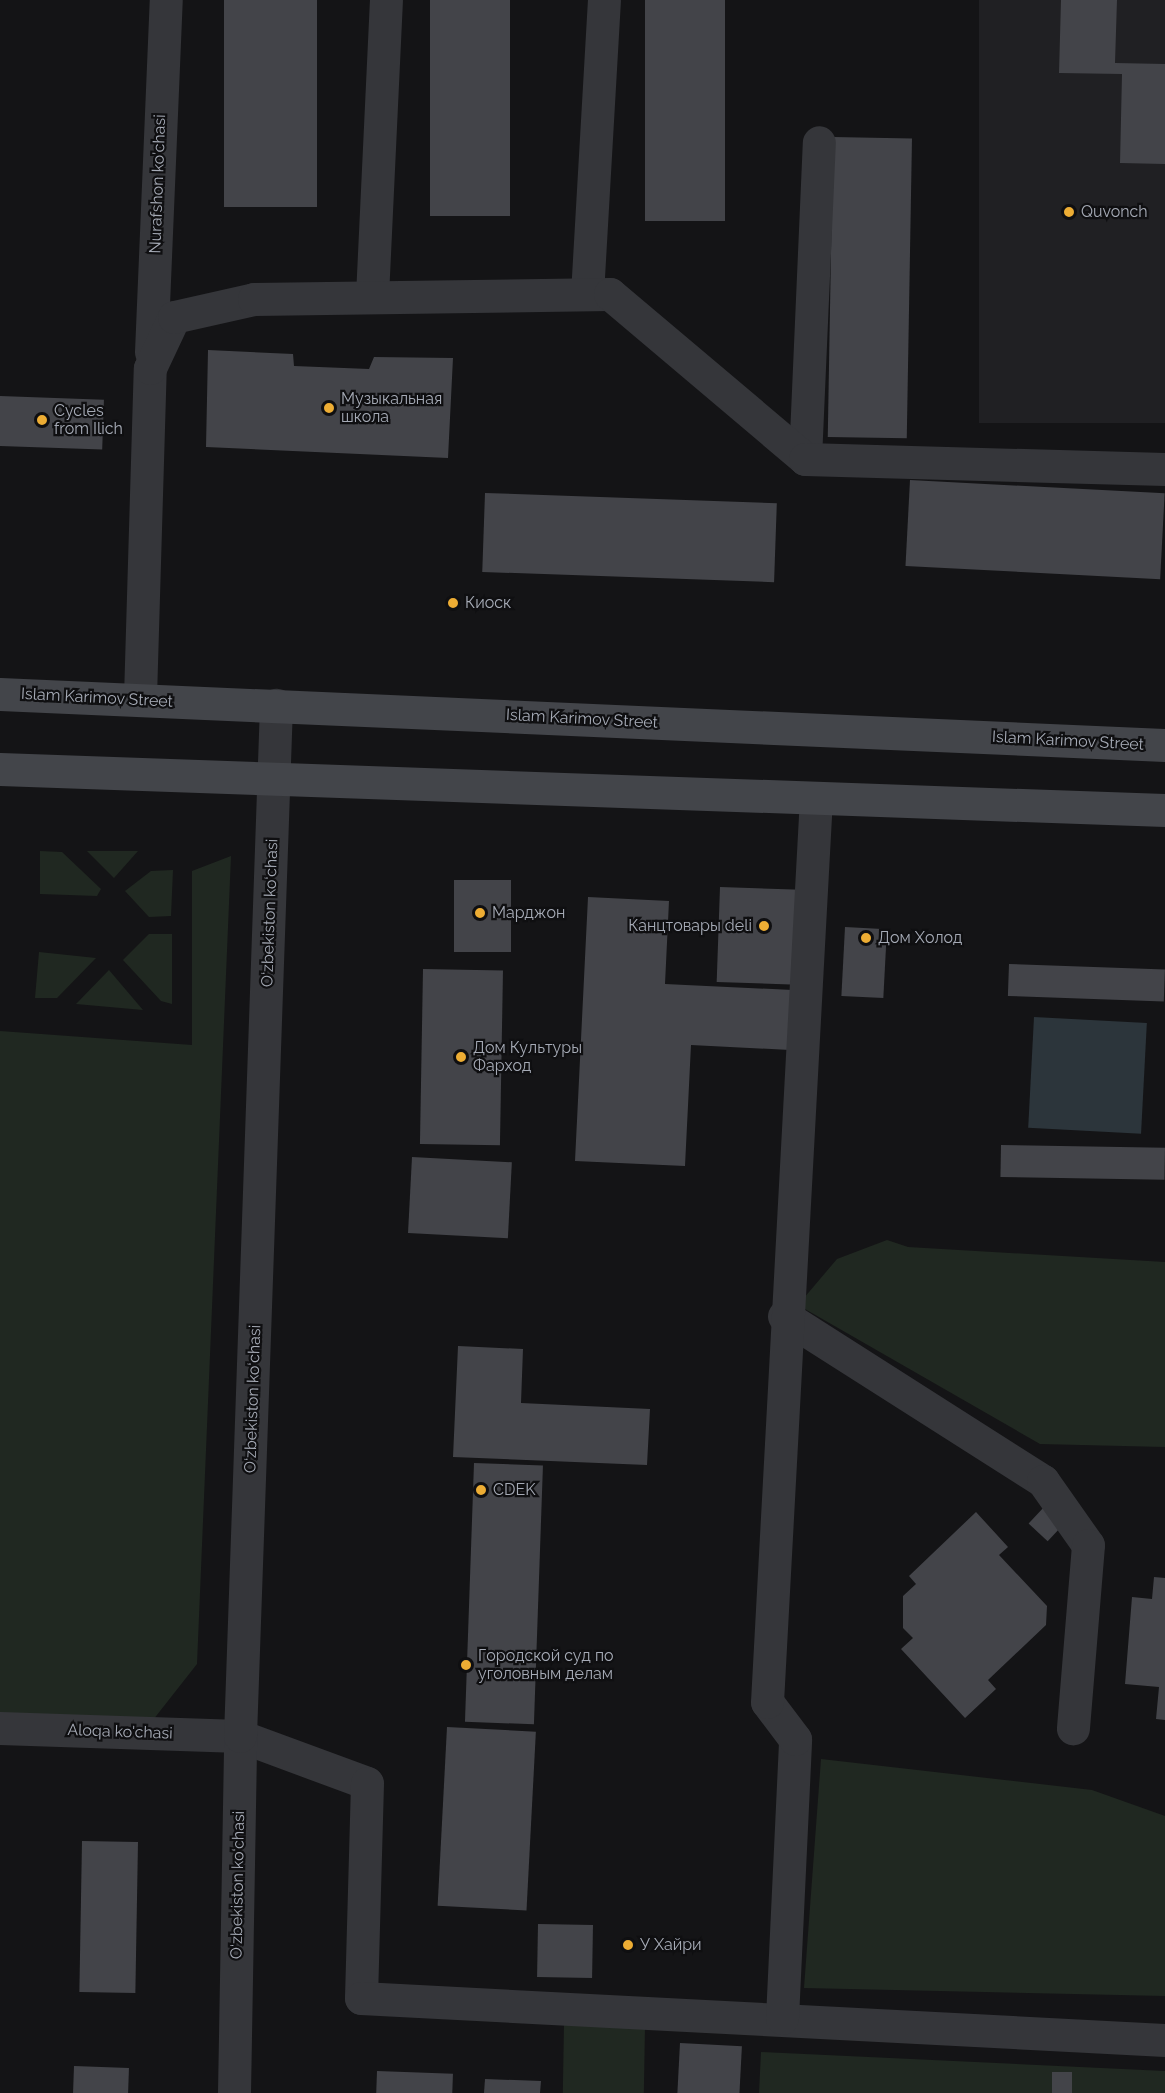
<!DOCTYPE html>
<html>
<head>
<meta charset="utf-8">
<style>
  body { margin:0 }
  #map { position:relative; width:1165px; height:2093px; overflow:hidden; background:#141416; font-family:Raleway,sans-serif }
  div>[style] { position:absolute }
  .built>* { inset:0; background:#202023; transform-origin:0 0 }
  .green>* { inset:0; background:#202821; transform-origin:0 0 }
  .water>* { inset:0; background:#2c353b; transform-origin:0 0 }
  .building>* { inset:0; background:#434449; transform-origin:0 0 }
  .minor>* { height:33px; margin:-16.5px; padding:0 16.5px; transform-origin:16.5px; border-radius:16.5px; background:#35363a }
  .tertiary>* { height:33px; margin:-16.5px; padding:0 16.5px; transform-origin:16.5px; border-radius:16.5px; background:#35363a }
  .secondary>* { height:33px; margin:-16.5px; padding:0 16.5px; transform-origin:16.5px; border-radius:16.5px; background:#43454a }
  .dots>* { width:16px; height:16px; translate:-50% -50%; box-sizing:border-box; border:3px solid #0f0f11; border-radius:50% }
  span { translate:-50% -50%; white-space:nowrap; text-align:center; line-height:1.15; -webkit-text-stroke:4.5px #0f0f11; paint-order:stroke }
  .street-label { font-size:16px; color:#a6abb6 }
  .poi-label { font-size:16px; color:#a6abb6 }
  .left { translate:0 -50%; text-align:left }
  .right { translate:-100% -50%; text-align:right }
</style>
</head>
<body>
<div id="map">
  <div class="built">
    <div style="left:979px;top:0;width:186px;height:423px"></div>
  </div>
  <div class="green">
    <div style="clip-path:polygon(40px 851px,62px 852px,101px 889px,97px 896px,40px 894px)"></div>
    <div style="clip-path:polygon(87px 851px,138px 851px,114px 878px)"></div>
    <div style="clip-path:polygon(231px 856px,197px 1664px,153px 1720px,0 1716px,0 1031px,192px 1045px,192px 871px)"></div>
    <div style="clip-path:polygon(173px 870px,171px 916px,149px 917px,125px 891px,151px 871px)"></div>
    <div style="clip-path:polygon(149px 934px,172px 934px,172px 1004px,161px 1001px,123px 960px)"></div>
    <div style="clip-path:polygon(39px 952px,96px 958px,57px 998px,35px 998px)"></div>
    <div style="clip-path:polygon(109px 970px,143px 1010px,76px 1004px)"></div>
    <div style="clip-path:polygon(887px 1240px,908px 1247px,1165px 1262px,1165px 1447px,1040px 1444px,798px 1305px,837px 1259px)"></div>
    <div style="clip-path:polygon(821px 1759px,1092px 1790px,1165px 1816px,1165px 1996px,804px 1988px)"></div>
    <div style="left:564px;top:2025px;width:81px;height:68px;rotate:1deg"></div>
    <div style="clip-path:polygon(761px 2052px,1165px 2071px,1165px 2093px,759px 2093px)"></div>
  </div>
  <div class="water">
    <div style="left:1034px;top:1017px;width:113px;height:111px;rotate:3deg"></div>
  </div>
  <div class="building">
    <div style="left:224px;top:0;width:93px;height:207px"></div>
    <div style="left:430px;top:0;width:80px;height:216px"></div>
    <div style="left:645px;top:0;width:80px;height:221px"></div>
    <div style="clip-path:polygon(1061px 0,1117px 0,1115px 63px,1165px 64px,1165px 164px,1120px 163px,1122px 74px,1059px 73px)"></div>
    <div style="left:833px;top:137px;width:79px;height:300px;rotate:1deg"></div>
    <div style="clip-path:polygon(208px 350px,293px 354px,294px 366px,369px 369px,374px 357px,453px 358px,448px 458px,206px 447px)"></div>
    <div style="left:0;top:396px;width:104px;height:50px;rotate:2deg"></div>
    <div style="left:910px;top:480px;width:255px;height:86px;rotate:3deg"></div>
    <div style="left:485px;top:493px;width:292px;height:79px;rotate:2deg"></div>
    <div style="left:454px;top:880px;width:57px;height:72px"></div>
    <div style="left:720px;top:887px;width:81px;height:95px;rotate:2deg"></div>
    <div style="clip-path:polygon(588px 897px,669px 901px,665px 984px,793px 990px,790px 1050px,691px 1045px,685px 1166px,575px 1161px)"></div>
    <div style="left:845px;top:927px;width:42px;height:69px;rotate:3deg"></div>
    <div style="left:1009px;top:964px;width:156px;height:32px;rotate:2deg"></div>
    <div style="left:423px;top:969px;width:80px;height:175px;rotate:1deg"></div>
    <div style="left:1001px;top:1145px;width:164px;height:32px;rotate:1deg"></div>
    <div style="left:412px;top:1157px;width:100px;height:76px;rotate:3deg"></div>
    <div style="clip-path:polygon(458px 1346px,523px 1349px,521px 1403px,650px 1409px,647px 1465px,453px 1457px)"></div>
    <div style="left:474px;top:1463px;width:69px;height:259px;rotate:2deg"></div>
    <div style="left:1045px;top:1506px;width:26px;height:24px;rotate:43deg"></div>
    <div style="clip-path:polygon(976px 1512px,1008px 1547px,999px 1555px,1047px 1606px,1046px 1625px,988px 1680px,996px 1689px,965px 1718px,901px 1649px,913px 1638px,903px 1628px,903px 1596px,916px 1584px,909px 1576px)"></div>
    <div style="clip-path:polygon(1154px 1577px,1165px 1578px,1165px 1720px,1156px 1719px,1159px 1687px,1125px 1684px,1132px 1597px,1152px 1599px)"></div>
    <div style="left:447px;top:1727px;width:89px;height:179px;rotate:3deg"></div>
    <div style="left:82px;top:1841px;width:56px;height:151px;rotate:1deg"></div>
    <div style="left:538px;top:1924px;width:55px;height:53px;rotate:1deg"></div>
    <div style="left:680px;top:2043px;width:62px;height:50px;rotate:3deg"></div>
    <div style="left:74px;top:2066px;width:55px;height:27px;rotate:2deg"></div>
    <div style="left:377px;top:2071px;width:76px;height:22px;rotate:2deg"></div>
    <div style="left:1052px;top:2072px;width:20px;height:21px"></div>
    <div style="clip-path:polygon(485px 2079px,541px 2081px,540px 2093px,484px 2093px)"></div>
  </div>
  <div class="minor">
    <div style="left:587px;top:294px;width:294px;rotate:-86.7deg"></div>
    <div style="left:372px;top:296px;width:296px;rotate:-87.3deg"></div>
    <div style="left:151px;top:352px;width:352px;rotate:-87.6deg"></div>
    <div style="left:805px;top:459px;width:317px;rotate:-87.5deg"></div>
    <div style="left:140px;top:697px;width:329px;rotate:-88.3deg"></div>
    <div style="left:150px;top:368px;width:56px;rotate:-64.8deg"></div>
    <div style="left:174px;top:317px;width:82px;rotate:-12.7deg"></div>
    <div style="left:254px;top:299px;width:356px;rotate:-0.8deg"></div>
    <div style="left:610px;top:294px;width:255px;rotate:40.2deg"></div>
    <div style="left:805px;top:459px;width:360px;rotate:1.6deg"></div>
    <div style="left:784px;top:1316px;width:307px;rotate:32.5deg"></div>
    <div style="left:1043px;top:1481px;width:78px;rotate:54.9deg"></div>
    <div style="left:1088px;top:1545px;width:184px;rotate:94.7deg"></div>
    <div style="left:0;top:1728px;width:240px;rotate:1.9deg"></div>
    <div style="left:240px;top:1736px;width:135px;rotate:20.3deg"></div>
    <div style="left:367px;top:1783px;width:215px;rotate:91.6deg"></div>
    <div style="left:361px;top:1998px;width:805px;rotate:2.99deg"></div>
    <div style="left:782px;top:2018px;width:279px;rotate:-87.3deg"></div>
    <div style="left:795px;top:1739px;width:46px;rotate:-127.1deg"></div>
    <div style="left:767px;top:1702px;width:905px;rotate:-86.9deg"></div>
  </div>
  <div class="tertiary">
    <div style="left:234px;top:2093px;width:357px;rotate:-89deg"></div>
    <div style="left:240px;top:1736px;width:1032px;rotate:-88deg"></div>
  </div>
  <div class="secondary">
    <div style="left:0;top:694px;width:1166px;rotate:2.51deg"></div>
    <div style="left:0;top:769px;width:1166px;rotate:2.02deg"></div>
  </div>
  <div class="dots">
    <div style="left:1069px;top:212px;background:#edad34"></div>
    <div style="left:329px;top:408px;background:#edad34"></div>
    <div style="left:42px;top:420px;background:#edad34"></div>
    <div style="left:453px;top:603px;background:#edad34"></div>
    <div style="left:480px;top:913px;background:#edad34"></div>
    <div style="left:764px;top:926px;background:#edad34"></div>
    <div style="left:866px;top:938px;background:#edad34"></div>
    <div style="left:461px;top:1057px;background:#edad34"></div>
    <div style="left:481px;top:1490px;background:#edad34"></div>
    <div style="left:466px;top:1665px;background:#edad34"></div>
    <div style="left:628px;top:1945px;background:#edad34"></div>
  </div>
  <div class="street-label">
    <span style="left:158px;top:184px;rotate:-88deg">Nurafshon ko'chasi</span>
    <span style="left:97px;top:698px;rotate:3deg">Islam Karimov Street</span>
    <span style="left:582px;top:719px;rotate:3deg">Islam Karimov Street</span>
    <span style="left:1068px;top:741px;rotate:3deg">Islam Karimov Street</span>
    <span style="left:270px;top:913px;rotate:-88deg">O‘zbekiston ko‘chasi</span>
    <span style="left:253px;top:1399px;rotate:-88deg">O‘zbekiston ko‘chasi</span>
    <span style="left:120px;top:1732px;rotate:2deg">Aloqa ko'chasi</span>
    <span style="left:238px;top:1885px;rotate:-89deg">O‘zbekiston ko‘chasi</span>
  </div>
  <div class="poi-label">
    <span class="left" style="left:1081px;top:212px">Quvonch</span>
    <span class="left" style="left:341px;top:408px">Музыкальная<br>школа</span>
    <span class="left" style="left:54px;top:420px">Cycles<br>from Ilich</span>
    <span class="left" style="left:465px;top:603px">Киоск</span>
    <span class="left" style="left:492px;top:913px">Марджон</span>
    <span class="right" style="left:752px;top:926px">Канцтовары deli</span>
    <span class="left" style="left:878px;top:938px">Дом Холод</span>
    <span class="left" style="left:473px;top:1057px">Дом Культуры<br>Фарход</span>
    <span class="left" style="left:493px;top:1490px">CDEK</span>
    <span class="left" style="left:478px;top:1665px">Городской суд по<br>уголовным делам</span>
    <span class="left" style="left:640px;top:1945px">У Хайри</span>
  </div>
</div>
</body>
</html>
